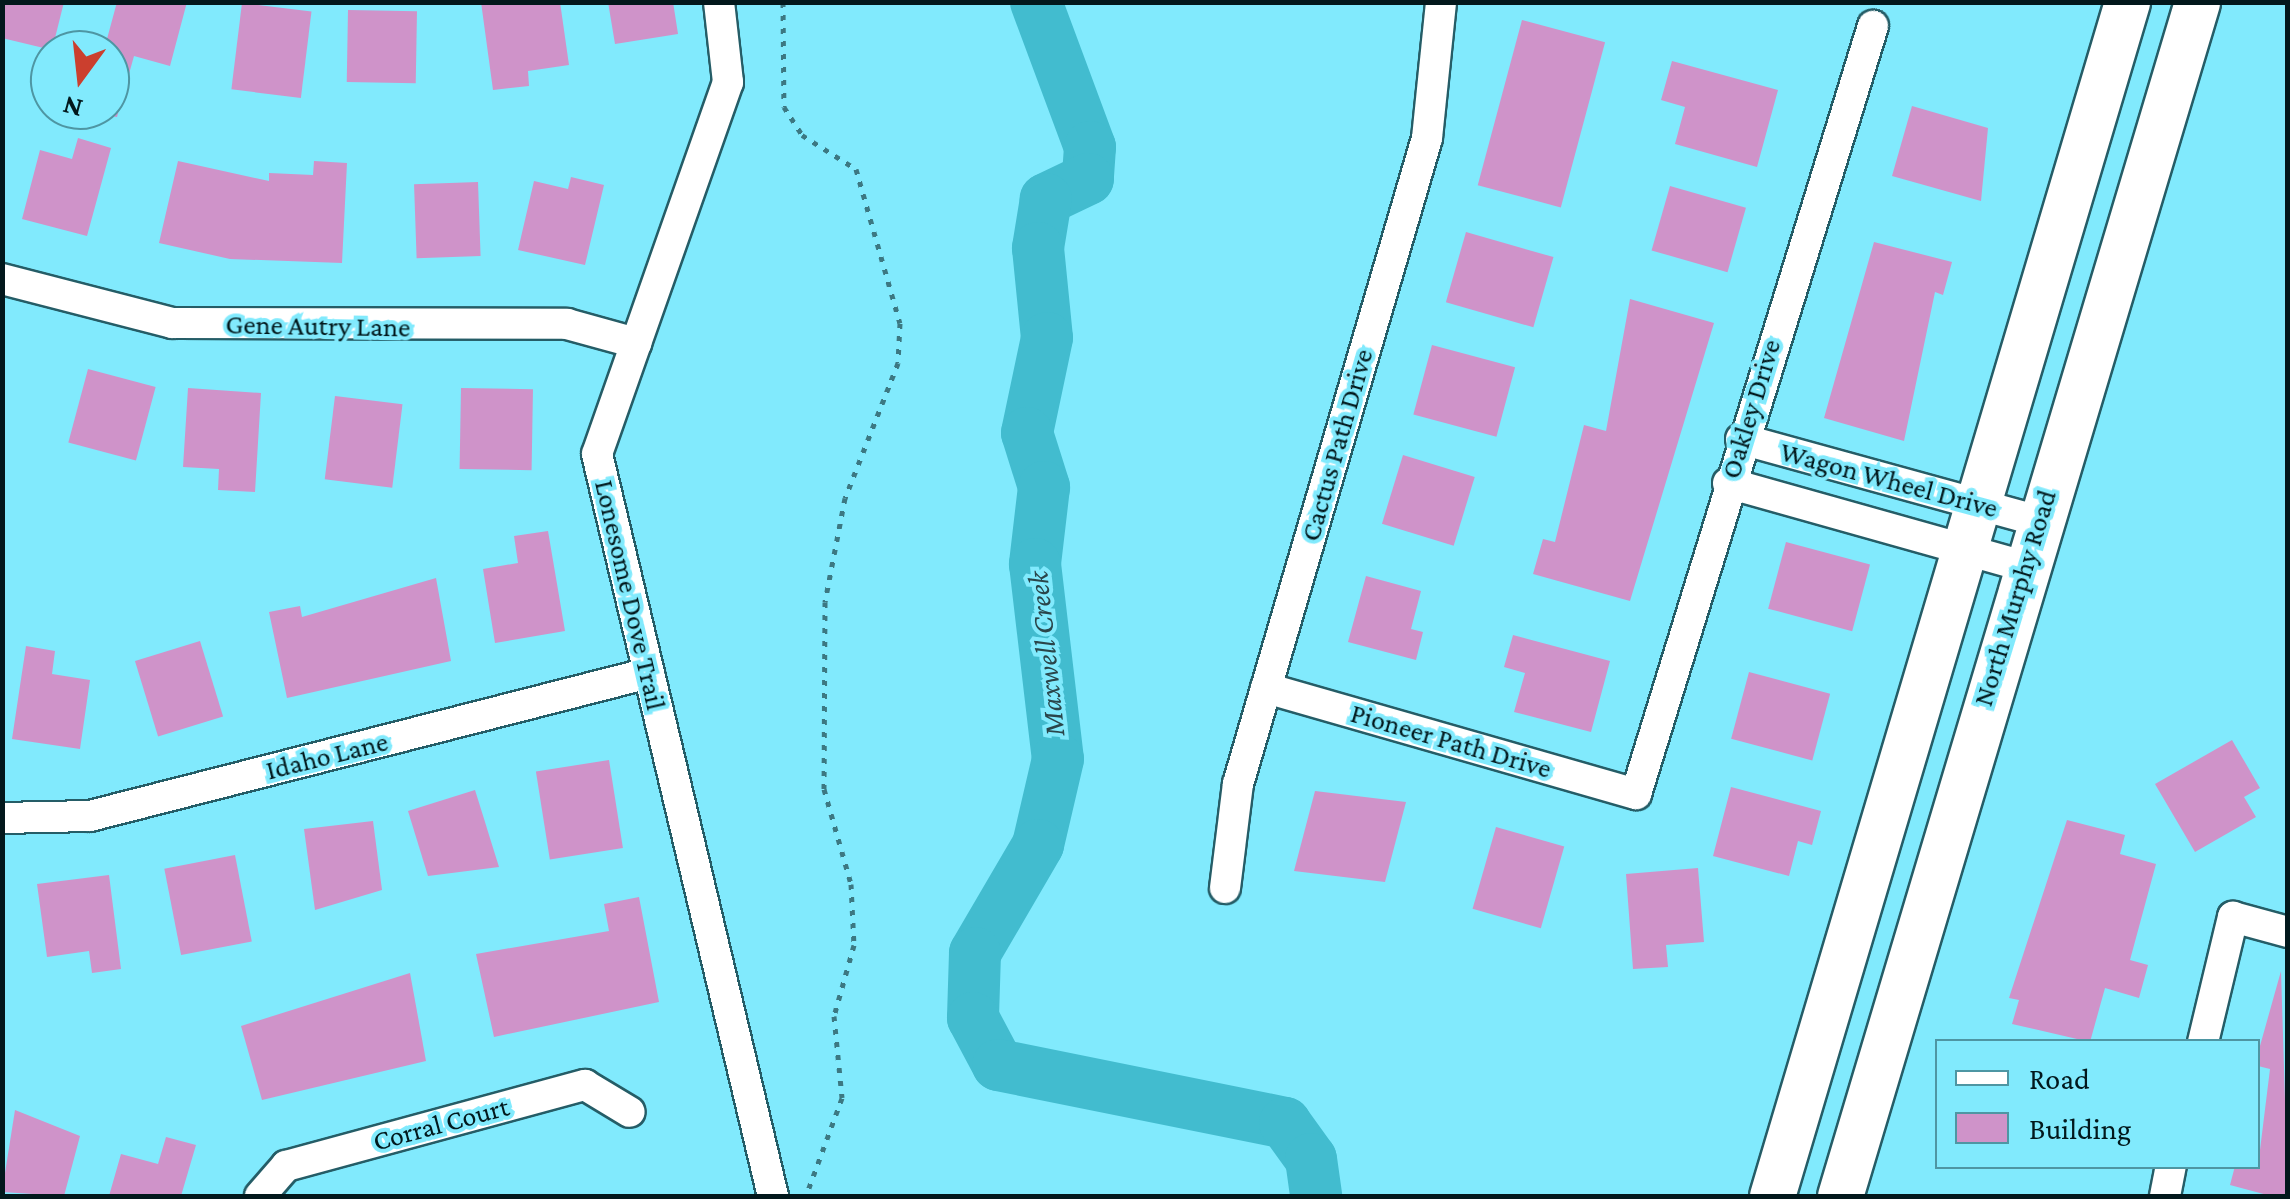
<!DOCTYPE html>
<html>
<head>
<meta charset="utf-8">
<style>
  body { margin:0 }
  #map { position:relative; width:2290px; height:1199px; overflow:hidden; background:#81eafd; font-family:"Crimson Pro",serif }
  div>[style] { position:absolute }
  .river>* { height:52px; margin:-26px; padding:0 26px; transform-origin:26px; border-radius:26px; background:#42bccf }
  .building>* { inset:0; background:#cf93c9; transform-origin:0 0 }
  .path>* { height:5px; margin-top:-2.5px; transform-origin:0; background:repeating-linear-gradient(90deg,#3c7882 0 5px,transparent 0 13px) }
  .roads { filter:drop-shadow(2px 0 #255d67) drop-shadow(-2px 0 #255d67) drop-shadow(0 2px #255d67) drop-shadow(0 -2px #255d67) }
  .street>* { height:30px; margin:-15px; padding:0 15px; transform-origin:15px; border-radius:15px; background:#fff }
  .secondary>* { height:45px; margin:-22.5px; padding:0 22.5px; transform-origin:22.5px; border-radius:22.5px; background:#fff }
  span { translate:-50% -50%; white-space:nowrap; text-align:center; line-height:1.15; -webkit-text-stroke:8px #81eafd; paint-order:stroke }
  .street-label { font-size:28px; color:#02181c }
  .water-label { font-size:30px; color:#2a454a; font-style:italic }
  .frame { position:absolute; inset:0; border:5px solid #02181c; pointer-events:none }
  .legend { position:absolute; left:1935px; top:1039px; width:325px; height:130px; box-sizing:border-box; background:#81eafd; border:2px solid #4e96a3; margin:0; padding:12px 18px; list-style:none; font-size:30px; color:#02181c }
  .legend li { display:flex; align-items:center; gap:20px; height:50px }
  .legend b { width:50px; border:2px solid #4e96a3 }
  .north { position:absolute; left:30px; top:30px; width:100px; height:100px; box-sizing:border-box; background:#81eafd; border:2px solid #4e96a3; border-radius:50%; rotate:195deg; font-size:28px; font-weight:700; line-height:40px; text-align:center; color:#02181c }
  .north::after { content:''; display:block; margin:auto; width:35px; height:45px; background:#cb3f2e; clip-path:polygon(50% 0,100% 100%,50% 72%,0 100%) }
</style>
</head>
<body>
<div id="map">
  <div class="river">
    <div style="left:1036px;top:2px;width:155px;rotate:69.6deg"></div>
    <div style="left:1090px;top:147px;width:32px;rotate:94deg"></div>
    <div style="left:1088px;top:179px;width:47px;rotate:154.5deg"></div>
    <div style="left:1046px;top:199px;width:50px;rotate:99.3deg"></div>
    <div style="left:1038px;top:248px;width:90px;rotate:84.3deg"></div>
    <div style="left:1047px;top:338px;width:97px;rotate:101.9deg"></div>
    <div style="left:1027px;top:433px;width:57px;rotate:72.5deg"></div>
    <div style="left:1044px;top:487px;width:78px;rotate:96.7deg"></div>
    <div style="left:1035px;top:564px;width:196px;rotate:83.3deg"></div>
    <div style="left:1058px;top:759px;width:88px;rotate:103.1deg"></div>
    <div style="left:1038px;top:845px;width:125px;rotate:120.3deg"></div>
    <div style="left:975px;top:953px;width:65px;rotate:91.8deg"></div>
    <div style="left:973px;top:1018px;width:53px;rotate:62deg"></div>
    <div style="left:998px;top:1065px;width:293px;rotate:11.4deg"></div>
    <div style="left:1285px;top:1123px;width:44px;rotate:54.2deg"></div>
    <div style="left:1311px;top:1159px;width:37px;rotate:82deg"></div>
  </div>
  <div class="building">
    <div style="clip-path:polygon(2px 2px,64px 2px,52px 50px,2px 38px)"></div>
    <div style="clip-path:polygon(117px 2px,187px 2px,170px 66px,134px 56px,117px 117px,110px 116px,104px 50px)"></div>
    <div style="clip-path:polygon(481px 2px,560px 2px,569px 65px,528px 71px,529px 86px,493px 90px)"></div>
    <div style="clip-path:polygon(608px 2px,673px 2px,678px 34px,615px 44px)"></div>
    <div style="left:242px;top:3px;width:70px;height:87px;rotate:7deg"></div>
    <div style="left:348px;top:10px;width:69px;height:72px;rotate:1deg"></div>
    <div style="left:1522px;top:20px;width:86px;height:171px;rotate:15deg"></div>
    <div style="clip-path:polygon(1672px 61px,1778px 90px,1757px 167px,1675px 144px,1685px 107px,1661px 100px)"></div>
    <div style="clip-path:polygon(1912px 106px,1988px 128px,1981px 201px,1892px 176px)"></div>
    <div style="clip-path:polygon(78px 138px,111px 148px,87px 236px,22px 219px,40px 150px,72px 159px)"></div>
    <div style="clip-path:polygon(178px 161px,269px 181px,269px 173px,313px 175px,314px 161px,347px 163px,342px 263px,230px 259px,159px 243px)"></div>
    <div style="clip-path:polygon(571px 177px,604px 185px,585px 265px,518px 250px,534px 181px,568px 189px)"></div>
    <div style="left:478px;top:182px;width:74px;height:64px;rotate:88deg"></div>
    <div style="left:1670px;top:186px;width:79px;height:67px;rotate:16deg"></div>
    <div style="left:1466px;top:232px;width:91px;height:73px;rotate:16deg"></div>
    <div style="clip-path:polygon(1874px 242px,1952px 262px,1943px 295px,1935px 292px,1904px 441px,1824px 418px)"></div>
    <div style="clip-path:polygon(1630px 299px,1714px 323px,1630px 601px,1533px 574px,1543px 539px,1555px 542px,1584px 425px,1606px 431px)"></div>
    <div style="left:1432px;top:345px;width:86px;height:72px;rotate:15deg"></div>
    <div style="left:88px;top:369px;width:70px;height:76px;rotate:15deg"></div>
    <div style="clip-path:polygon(188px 388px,261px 393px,255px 492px,218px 490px,219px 469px,183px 467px)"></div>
    <div style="left:461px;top:388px;width:72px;height:81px;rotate:1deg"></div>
    <div style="left:335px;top:396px;width:68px;height:84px;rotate:7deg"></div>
    <div style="left:1403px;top:455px;width:75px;height:72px;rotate:17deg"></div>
    <div style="clip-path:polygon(548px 531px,565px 631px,495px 643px,483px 569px,518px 563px,514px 536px)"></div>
    <div style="left:1786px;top:542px;width:87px;height:69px;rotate:15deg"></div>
    <div style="clip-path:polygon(1366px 576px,1421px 591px,1411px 629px,1423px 632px,1416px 660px,1348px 642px)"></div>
    <div style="clip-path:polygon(436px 578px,451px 661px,287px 698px,269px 612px,300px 606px,302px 617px)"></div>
    <div style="clip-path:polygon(1513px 635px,1610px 661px,1591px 732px,1514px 712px,1525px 673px,1504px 667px)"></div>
    <div style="left:200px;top:641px;width:79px;height:68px;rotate:73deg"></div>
    <div style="clip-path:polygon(26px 646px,55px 651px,52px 674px,90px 680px,80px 749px,12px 739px)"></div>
    <div style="left:1749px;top:672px;width:84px;height:69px;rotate:15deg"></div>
    <div style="clip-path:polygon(2232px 740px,2260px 788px,2244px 797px,2256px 817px,2195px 852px,2155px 784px)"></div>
    <div style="left:609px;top:760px;width:89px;height:74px;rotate:81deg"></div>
    <div style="clip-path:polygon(1731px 787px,1821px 811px,1812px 845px,1798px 841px,1789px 876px,1713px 856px)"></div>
    <div style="clip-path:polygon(475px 790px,499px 867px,428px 876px,408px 811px)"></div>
    <div style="clip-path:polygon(1315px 791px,1406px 802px,1385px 882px,1294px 871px)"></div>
    <div style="clip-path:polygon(2067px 820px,2125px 835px,2120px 854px,2156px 864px,2130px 960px,2148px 965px,2139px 998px,2105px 988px,2090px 1042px,2012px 1024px,2019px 1000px,2009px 998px)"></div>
    <div style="clip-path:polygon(373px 821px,382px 890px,315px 910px,304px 829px)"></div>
    <div style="left:1496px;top:827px;width:71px;height:85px;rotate:16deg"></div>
    <div style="left:235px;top:855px;width:88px;height:72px;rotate:79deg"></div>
    <div style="clip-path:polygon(1698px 868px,1704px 942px,1666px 945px,1668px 967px,1633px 969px,1626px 874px)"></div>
    <div style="clip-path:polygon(109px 875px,121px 969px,92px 973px,89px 951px,47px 957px,37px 884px)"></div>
    <div style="clip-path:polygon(639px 897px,659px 1002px,494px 1037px,476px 954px,609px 931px,604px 904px)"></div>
    <div style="clip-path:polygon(2281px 971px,2288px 1196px,2271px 1196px,2230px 1185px,2235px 1166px,2258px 1166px,2270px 1069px,2258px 1066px,2258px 1053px)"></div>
    <div style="clip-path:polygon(410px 973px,426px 1061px,262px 1100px,241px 1026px)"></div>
    <div style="clip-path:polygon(15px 1110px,80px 1136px,64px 1196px,2px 1192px)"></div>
    <div style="clip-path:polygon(166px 1137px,196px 1145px,181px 1196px,109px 1196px,121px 1154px,158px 1164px)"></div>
  </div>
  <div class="path">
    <div style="left:783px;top:2px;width:105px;rotate:89.5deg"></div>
    <div style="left:784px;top:107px;width:33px;rotate:57deg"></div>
    <div style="left:802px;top:135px;width:64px;rotate:32.2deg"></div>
    <div style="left:856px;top:169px;width:160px;rotate:74.1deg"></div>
    <div style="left:900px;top:323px;width:40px;rotate:92.9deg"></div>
    <div style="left:898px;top:363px;width:145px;rotate:111.4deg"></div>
    <div style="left:845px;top:498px;width:106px;rotate:100.9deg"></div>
    <div style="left:825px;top:602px;width:187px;rotate:90.3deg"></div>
    <div style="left:824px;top:789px;width:99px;rotate:74.1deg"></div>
    <div style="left:851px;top:884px;width:61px;rotate:87.2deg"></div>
    <div style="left:854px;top:945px;width:74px;rotate:105.7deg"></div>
    <div style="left:834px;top:1016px;width:82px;rotate:84.4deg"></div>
    <div style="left:842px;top:1098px;width:104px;rotate:110.2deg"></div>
  </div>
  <div class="roads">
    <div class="street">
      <div style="left:719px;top:2px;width:81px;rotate:83.6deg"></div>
      <div style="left:728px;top:82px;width:394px;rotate:109.4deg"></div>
      <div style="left:597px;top:454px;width:763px;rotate:76.66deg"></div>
      <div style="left:2px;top:279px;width:176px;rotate:14.5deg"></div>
      <div style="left:172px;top:323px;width:395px;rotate:0.1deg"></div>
      <div style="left:567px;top:324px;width:72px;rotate:15.4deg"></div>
      <div style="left:1741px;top:439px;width:308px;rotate:15.4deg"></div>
      <div style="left:1728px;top:483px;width:306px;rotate:15.7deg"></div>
      <div style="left:1266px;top:688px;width:385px;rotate:16deg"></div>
      <div style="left:1636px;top:794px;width:804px;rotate:-72.85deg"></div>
      <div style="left:2px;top:818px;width:88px;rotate:-1.3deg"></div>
      <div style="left:90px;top:816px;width:577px;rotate:-14.35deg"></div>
      <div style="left:1225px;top:888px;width:105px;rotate:-82.9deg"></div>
      <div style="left:1238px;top:784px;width:673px;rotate:-73.69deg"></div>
      <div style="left:1427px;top:138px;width:137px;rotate:-84.1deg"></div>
      <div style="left:2203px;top:1042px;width:129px;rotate:-76.5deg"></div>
      <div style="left:2233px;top:917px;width:57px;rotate:15.3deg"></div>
      <div style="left:260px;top:1196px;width:40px;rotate:-49deg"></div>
      <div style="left:286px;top:1166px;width:310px;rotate:-15.2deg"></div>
      <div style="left:585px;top:1085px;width:52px;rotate:31deg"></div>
      <div style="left:2165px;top:1196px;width:31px;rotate:-79deg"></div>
    </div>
    <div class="secondary">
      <div style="left:1772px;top:1196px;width:1246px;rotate:-73.44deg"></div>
      <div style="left:1840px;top:1196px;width:1246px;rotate:-73.35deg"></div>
    </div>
  </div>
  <div class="street-label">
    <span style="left:318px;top:326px;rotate:1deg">Gene Autry Lane</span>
    <span style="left:1751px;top:409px;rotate:-73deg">Oakley Drive</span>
    <span style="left:1337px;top:445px;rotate:-74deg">Cactus Path Drive</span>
    <span style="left:1889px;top:480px;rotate:15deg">Wagon Wheel Drive</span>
    <span style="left:630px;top:595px;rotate:77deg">Lonesome Dove Trail</span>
    <span style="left:2015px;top:598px;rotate:-73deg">North Murphy Road</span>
    <span style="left:1451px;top:741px;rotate:16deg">Pioneer Path Drive</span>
    <span style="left:327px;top:756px;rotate:-14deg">Idaho Lane</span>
    <span style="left:441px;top:1124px;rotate:-15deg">Corral Court</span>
  </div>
  <div class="water-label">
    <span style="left:1046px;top:654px;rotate:-96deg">Maxwell Creek</span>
  </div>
  <div class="frame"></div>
  <ul class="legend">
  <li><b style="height:12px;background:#fff"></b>Road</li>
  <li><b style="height:28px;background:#cf93c9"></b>Building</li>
  </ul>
  <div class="north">N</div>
</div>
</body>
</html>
